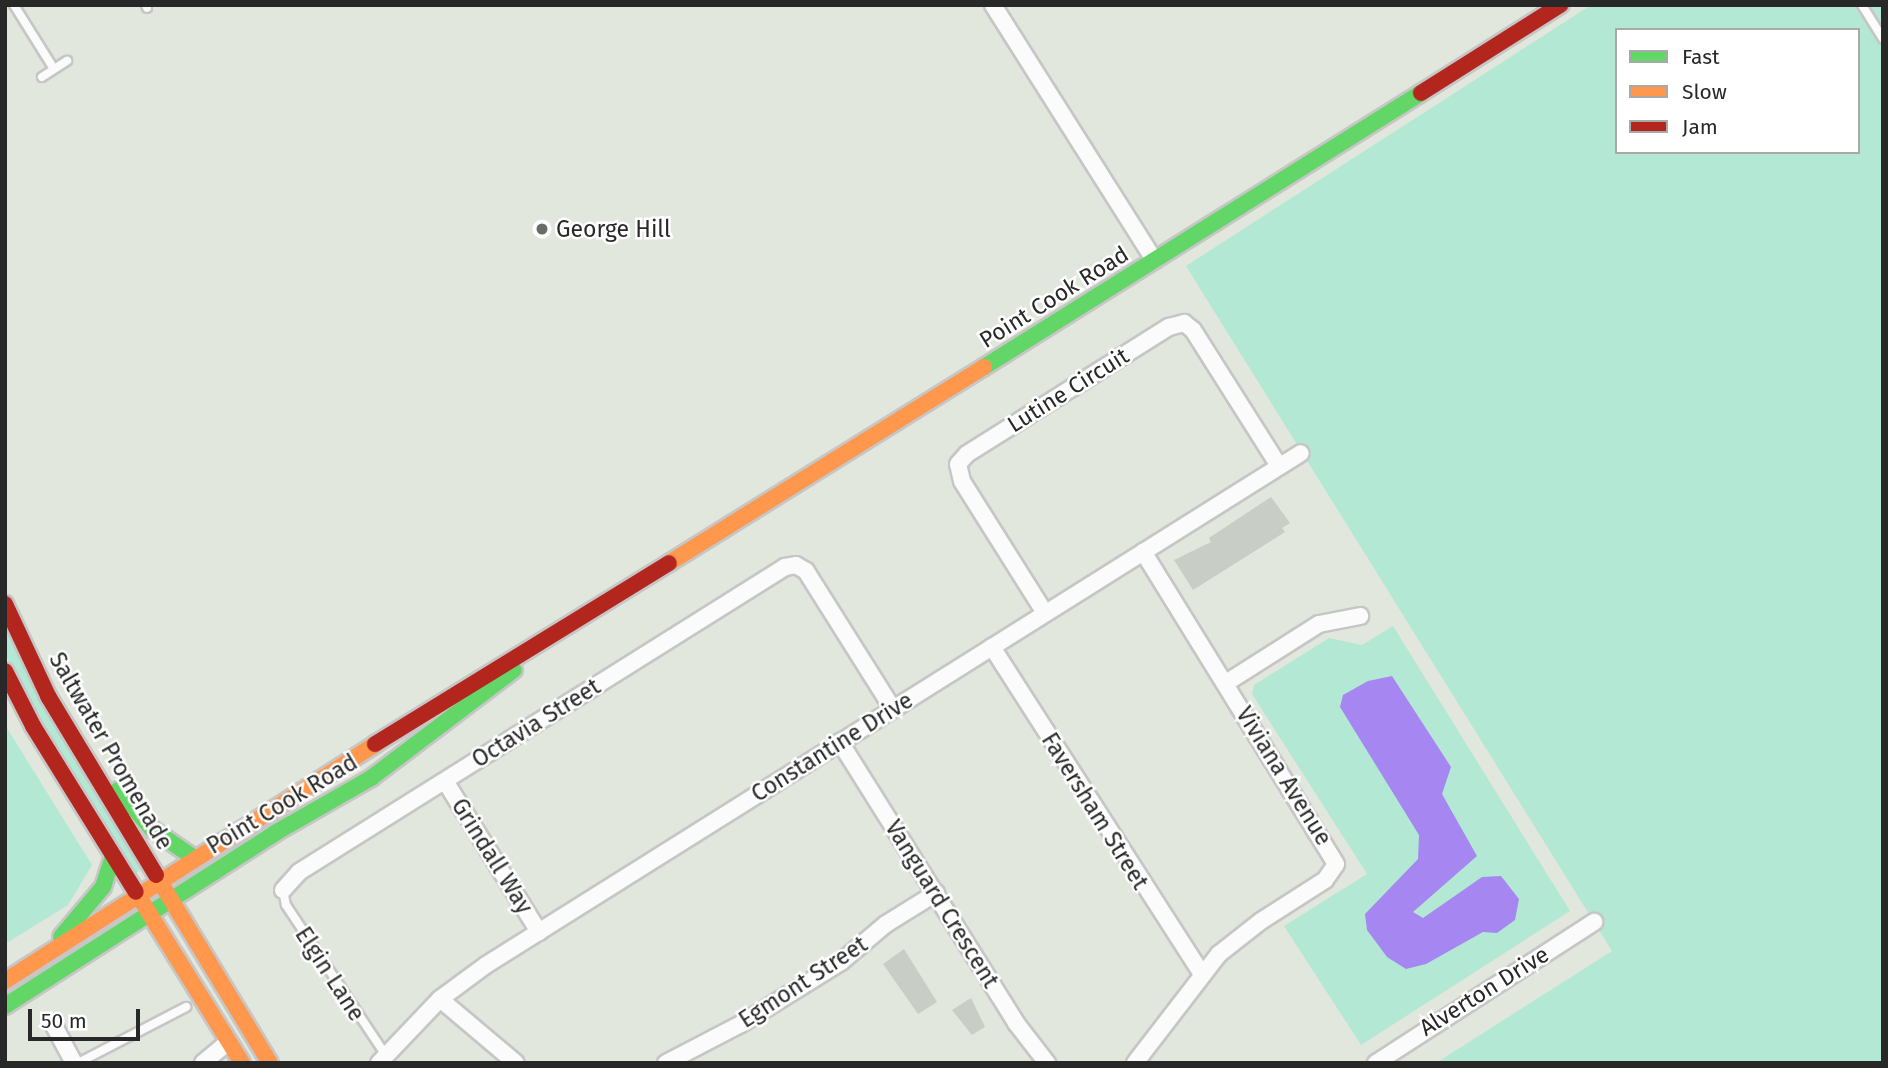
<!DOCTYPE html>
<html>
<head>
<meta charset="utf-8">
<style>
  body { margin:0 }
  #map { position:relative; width:1888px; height:1068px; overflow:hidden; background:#e1e7dc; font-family:"Fira Sans",sans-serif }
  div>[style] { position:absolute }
  .green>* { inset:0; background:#b3e8d4 }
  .water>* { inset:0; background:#a687f1 }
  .building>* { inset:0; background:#c8cdc5 }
  .roads { filter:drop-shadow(2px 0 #c7c6c6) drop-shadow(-2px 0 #c7c6c6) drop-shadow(0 2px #c7c6c6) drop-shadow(0 -2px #c7c6c6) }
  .lane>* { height:8px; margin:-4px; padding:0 4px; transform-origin:4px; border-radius:4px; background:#fafbfa }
  .street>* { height:16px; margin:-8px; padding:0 8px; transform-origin:8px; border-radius:8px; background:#fafbfa }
  .fast>* { height:16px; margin:-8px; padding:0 8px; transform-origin:8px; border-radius:8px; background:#63d668 }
  .slow>* { height:16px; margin:-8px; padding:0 8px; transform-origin:8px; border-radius:8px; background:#ff974d }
  .jam>* { height:16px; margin:-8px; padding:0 8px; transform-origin:8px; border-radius:8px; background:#b3261e }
  .dots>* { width:19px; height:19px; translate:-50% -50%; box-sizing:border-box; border:4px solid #fff; border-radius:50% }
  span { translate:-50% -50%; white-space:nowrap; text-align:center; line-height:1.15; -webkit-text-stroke:5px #fff; paint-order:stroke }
  .poi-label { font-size:23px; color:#282828 }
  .left { translate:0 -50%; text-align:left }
  .street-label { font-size:23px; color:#282828 }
  .frame { position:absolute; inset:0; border:7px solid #282828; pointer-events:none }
  .legend { position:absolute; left:1615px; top:28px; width:245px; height:126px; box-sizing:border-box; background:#fff; border:2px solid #a9a9a9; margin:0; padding:9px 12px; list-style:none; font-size:21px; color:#282828 }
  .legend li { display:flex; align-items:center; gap:14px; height:35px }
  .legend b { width:35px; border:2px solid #a9a9a9 }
  .scale { position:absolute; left:28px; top:1009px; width:112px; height:32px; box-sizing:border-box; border:4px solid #282828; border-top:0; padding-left:9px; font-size:21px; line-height:24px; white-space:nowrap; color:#282828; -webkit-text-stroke:5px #fff; paint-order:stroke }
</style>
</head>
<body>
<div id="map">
  <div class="green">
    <div style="clip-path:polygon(evenodd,1591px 5px,1883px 5px,1883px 1063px,1436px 1063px,1612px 951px,1186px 266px,1591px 5px,1617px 30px,1858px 30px,1858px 152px,1617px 152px,1617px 30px)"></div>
    <div style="clip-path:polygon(5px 622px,143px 869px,135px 874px,25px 696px,5px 654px)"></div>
    <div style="clip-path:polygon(1393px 626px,1570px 911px,1361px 1045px,1284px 926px,1367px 874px,1252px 694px,1254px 685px,1329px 638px,1362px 645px)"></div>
    <div style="clip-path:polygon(5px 725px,92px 865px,68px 905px,5px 944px)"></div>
  </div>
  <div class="water">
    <div style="clip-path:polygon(1392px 676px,1451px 767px,1442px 794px,1477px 856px,1413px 912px,1423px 918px,1482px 877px,1501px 876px,1519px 899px,1515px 920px,1497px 933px,1483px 932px,1426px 964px,1406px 969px,1387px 957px,1367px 930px,1365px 914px,1418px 859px,1419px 835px,1340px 707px,1343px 695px,1368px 681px)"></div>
  </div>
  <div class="building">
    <div style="clip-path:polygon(1271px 497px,1290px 523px,1282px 528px,1285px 532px,1193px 590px,1174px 560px,1211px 542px,1209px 538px)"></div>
    <div style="clip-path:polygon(904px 949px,937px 1002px,918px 1014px,883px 964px)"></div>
    <div style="clip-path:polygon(971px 998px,985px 1027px,972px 1035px,952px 1010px)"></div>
  </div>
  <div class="roads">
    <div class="lane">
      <div style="left:14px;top:5px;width:75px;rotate:58deg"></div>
      <div style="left:146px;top:5px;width:3px;rotate:72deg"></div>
      <div style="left:1862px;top:5px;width:40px;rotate:58deg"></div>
      <div style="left:42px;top:77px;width:30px;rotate:-33deg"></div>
      <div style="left:283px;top:890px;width:15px;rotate:79deg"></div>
      <div style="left:286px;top:905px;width:179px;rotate:56.4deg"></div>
      <div style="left:78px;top:1063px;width:122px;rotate:-27.4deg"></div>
    </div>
    <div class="street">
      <div style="left:993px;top:5px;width:302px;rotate:57.7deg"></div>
      <div style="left:1045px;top:613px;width:156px;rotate:-122.2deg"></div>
      <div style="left:962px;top:481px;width:17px;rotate:-103deg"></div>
      <div style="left:958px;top:464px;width:13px;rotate:-48deg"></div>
      <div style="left:967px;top:454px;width:239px;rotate:-32.2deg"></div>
      <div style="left:1169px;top:327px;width:16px;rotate:-15deg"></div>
      <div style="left:1184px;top:323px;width:11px;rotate:38deg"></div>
      <div style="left:1193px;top:330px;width:161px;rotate:57.7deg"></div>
      <div style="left:992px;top:647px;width:387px;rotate:57.3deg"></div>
      <div style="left:1226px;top:683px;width:110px;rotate:-32.4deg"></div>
      <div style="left:1319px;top:624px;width:42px;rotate:-11deg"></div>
      <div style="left:840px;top:742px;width:332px;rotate:57.9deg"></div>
      <div style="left:1016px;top:1023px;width:51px;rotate:52.2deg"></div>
      <div style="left:445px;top:781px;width:178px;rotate:58.1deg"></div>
      <div style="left:283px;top:890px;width:24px;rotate:-48deg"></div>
      <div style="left:299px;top:872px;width:574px;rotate:-32.11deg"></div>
      <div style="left:785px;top:567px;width:11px;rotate:-10deg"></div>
      <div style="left:796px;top:565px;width:12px;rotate:31deg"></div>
      <div style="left:806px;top:571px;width:163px;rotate:57.8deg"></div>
      <div style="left:440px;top:999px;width:99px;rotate:40.1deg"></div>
      <div style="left:52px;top:1022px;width:47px;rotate:61.8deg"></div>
      <div style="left:203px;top:1063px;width:33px;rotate:-40deg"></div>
      <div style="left:379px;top:1063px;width:88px;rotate:-46.4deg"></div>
      <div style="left:440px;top:999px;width:57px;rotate:-36.5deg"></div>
      <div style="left:486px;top:965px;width:962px;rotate:-32.14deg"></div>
      <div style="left:666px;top:1063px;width:85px;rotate:-27.5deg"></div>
      <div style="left:741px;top:1024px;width:118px;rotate:-31.8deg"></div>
      <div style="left:841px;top:962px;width:59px;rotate:-40.2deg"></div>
      <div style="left:886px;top:924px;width:59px;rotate:-31.8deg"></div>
      <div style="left:1135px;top:1063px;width:138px;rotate:-52.4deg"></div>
      <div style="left:1219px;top:954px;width:53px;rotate:-38.2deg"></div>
      <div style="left:1261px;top:921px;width:76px;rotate:-32.6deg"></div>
      <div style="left:1325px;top:880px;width:19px;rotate:-55deg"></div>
      <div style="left:1336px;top:864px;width:367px;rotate:-121.7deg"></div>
      <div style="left:1376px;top:1063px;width:260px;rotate:-32.9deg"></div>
    </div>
    <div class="fast">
      <div style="left:984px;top:367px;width:516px;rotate:-32.09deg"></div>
      <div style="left:118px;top:790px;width:52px;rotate:48.9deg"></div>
      <div style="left:152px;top:829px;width:51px;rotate:34.6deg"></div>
      <div style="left:61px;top:937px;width:65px;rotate:-50deg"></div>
      <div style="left:103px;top:887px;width:33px;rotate:-72deg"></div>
      <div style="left:5px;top:1006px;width:321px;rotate:-32.6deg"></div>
      <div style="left:275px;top:833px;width:111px;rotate:-29.8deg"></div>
      <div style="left:371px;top:778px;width:179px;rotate:-37.1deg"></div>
    </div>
    <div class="slow">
      <div style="left:669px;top:563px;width:371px;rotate:-31.9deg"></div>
      <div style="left:156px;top:875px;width:220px;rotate:58.8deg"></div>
      <div style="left:136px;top:892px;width:201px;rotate:58.2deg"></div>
      <div style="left:5px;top:981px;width:439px;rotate:-32.6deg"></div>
    </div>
    <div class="jam">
      <div style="left:1421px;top:93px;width:165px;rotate:-32.3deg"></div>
      <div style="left:5px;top:604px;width:102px;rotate:64.9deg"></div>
      <div style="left:48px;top:696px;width:209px;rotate:58.9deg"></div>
      <div style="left:5px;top:671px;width:62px;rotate:63deg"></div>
      <div style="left:33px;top:726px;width:195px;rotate:58.2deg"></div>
      <div style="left:375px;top:744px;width:345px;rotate:-31.6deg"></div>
    </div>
  </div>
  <div class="dots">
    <div style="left:542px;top:229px;background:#696b67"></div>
  </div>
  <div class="poi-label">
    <span class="left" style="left:556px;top:229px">George Hill</span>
  </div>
  <div class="street-label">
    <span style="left:1054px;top:297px;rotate:-32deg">Point Cook Road</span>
    <span style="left:1068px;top:390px;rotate:-32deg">Lutine Circuit</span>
    <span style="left:536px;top:723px;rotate:-32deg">Octavia Street</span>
    <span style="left:832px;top:747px;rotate:-32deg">Constantine Drive</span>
    <span style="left:111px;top:751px;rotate:60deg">Saltwater Promenade</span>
    <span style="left:1284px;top:776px;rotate:58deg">Viviana Avenue</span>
    <span style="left:282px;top:804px;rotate:-31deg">Point Cook Road</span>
    <span style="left:1095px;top:811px;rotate:58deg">Faversham Street</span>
    <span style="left:492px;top:856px;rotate:58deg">Grindall Way</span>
    <span style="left:942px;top:904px;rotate:58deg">Vanguard Crescent</span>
    <span style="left:330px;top:974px;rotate:57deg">Elgin Lane</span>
    <span style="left:803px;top:982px;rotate:-33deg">Egmont Street</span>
    <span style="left:1484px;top:991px;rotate:-32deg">Alverton Drive</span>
  </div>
  <div class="frame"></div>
  <ul class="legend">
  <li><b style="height:9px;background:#63d668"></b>Fast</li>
  <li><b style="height:9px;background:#ff974d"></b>Slow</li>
  <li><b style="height:9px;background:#b3261e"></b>Jam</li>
  </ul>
  <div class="scale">50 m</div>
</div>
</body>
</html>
